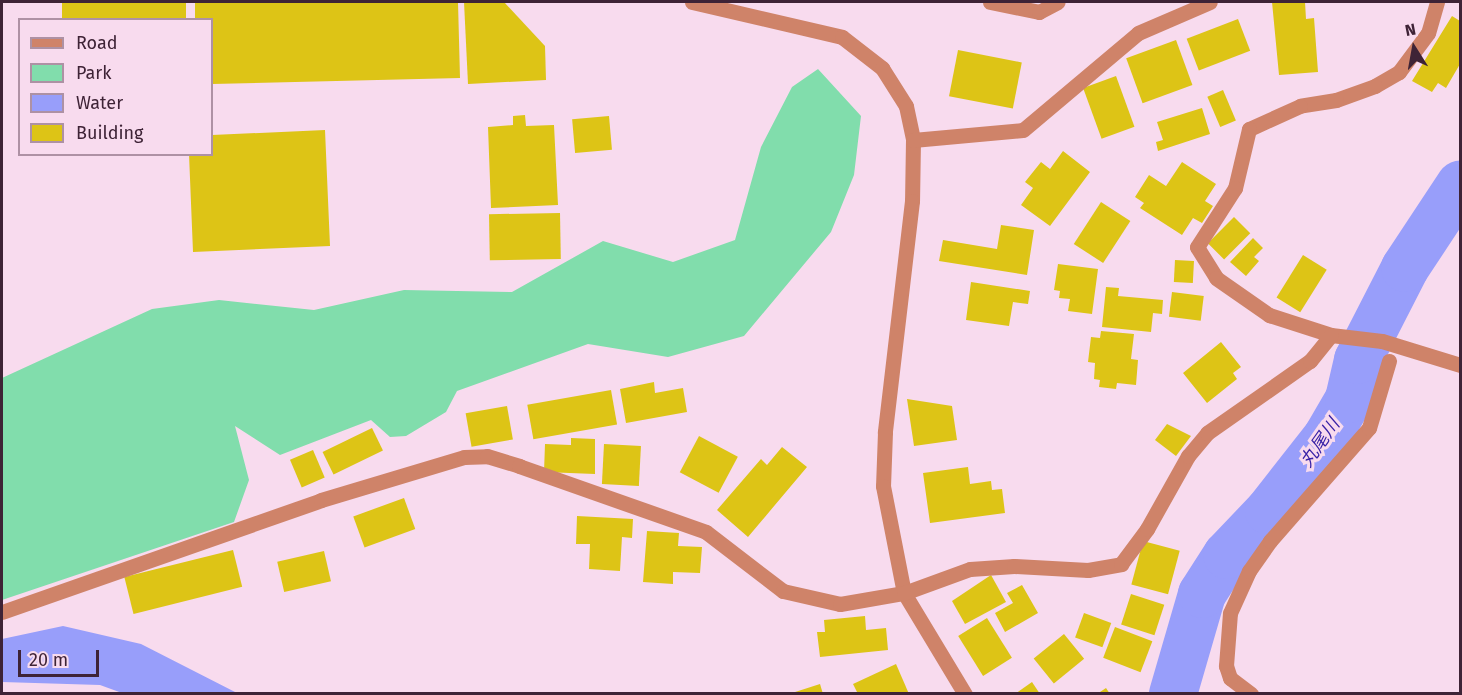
<!DOCTYPE html>
<html>
<head>
<meta charset="utf-8">
<style>
  body { margin:0 }
  #map { position:relative; width:1462px; height:695px; overflow:hidden; background:#f8dbee; font-family:"Fira Sans","Noto Sans JP",sans-serif }
  div>[style] { position:absolute }
  .green>* { inset:0; background:#81ddac }
  .water>* { inset:0; background:#989efa }
  .river>* { height:48px; margin:-24px; padding:0 24px; transform-origin:24px; border-radius:24px; background:#989efa }
  .building>* { inset:0; background:#ddc416; transform-origin:0 0 }
  .minor>* { height:15px; margin:-7.5px; padding:0 7.5px; transform-origin:7.5px; border-radius:7.5px; background:#cf8369 }
  span { translate:-50% -50%; white-space:nowrap; text-align:center; line-height:1.15; -webkit-text-stroke:6px #f8dbee; paint-order:stroke }
  .water-label { font-size:18px; color:#3822a6; font-style:italic }
  .frame { position:absolute; inset:0; border:3px solid #3e2336; pointer-events:none }
  .legend { position:absolute; left:18px; top:18px; width:195px; height:138px; box-sizing:border-box; background:#f8dbee; border:2px solid #ae91a4; margin:0; padding:8px 10px; list-style:none; font-size:18px; color:#3e2336 }
  .legend li { display:flex; align-items:center; gap:12px; height:30px }
  .legend b { width:30px; border:2px solid #ae91a4 }
  .north { position:absolute; left:1384px; top:18px; width:60px; height:60px; -webkit-text-stroke:4px #f8dbee; paint-order:stroke; rotate:349deg; font-size:16px; font-weight:700; line-height:24px; text-align:center; color:#3e2336 }
  .north::after { content:''; display:block; margin:auto; width:21px; height:27px; background:#3e2336; clip-path:polygon(50% 0,100% 100%,50% 72%,0 100%) }
  .scale { position:absolute; left:18px; top:650px; width:81px; height:27px; box-sizing:border-box; border:3px solid #3e2336; border-top:0; padding-left:8px; font-size:18px; line-height:21px; white-space:nowrap; color:#3e2336; -webkit-text-stroke:4px #f8dbee; paint-order:stroke }
</style>
</head>
<body>
<div id="map">
  <div class="green">
    <div style="clip-path:polygon(818px 69px,861px 116px,854px 175px,831px 232px,744px 336px,668px 357px,588px 344px,457px 391px,446px 412px,406px 436px,390px 437px,371px 420px,280px 455px,235px 426px,249px 480px,234px 522px,2px 600px,2px 378px,152px 309px,219px 300px,314px 310px,404px 290px,512px 292px,603px 241px,673px 262px,735px 240px,761px 147px,792px 87px)"></div>
  </div>
  <div class="water">
    <div style="clip-path:polygon(63px 626px,141px 644px,237px 693px,122px 693px,100px 685px,2px 682px,2px 639px)"></div>
  </div>
  <div class="river">
    <div style="left:1173px;top:694px;width:104px;rotate:-73.8deg"></div>
    <div style="left:1202px;top:594px;width:46px;rotate:-57.3deg"></div>
    <div style="left:1227px;top:555px;width:61px;rotate:-46.3deg"></div>
    <div style="left:1269px;top:511px;width:94px;rotate:-51.9deg"></div>
    <div style="left:1327px;top:437px;width:44px;rotate:-59.9deg"></div>
    <div style="left:1349px;top:399px;width:40px;rotate:-77deg"></div>
    <div style="left:1358px;top:360px;width:103px;rotate:-62.9deg"></div>
    <div style="left:1405px;top:268px;width:100px;rotate:-56.5deg"></div>
  </div>
  <div class="building">
    <div style="left:62px;top:2px;width:124px;height:18px"></div>
    <div style="clip-path:polygon(195px 2px,458px 2px,460px 78px,212px 84px,212px 20px,195px 20px)"></div>
    <div style="clip-path:polygon(464px 2px,504px 2px,545px 46px,546px 80px,468px 84px)"></div>
    <div style="clip-path:polygon(1272px 2px,1305px 2px,1306px 19px,1314px 18px,1318px 72px,1279px 75px)"></div>
    <div style="clip-path:polygon(1452px 16px,1460px 21px,1460px 64px,1446px 88px,1438px 83px,1432px 92px,1412px 81px)"></div>
    <div style="left:1238px;top:19px;width:34px;height:55px;rotate:69deg"></div>
    <div style="left:1176px;top:40px;width:48px;height:53px;rotate:70deg"></div>
    <div style="left:958px;top:50px;width:65px;height:47px;rotate:11deg"></div>
    <div style="left:1116px;top:76px;width:54px;height:35px;rotate:70deg"></div>
    <div style="left:1223px;top:90px;width:33px;height:17px;rotate:67deg"></div>
    <div style="clip-path:polygon(1202px 108px,1210px 134px,1158px 151px,1156px 142px,1163px 140px,1157px 122px)"></div>
    <div style="clip-path:polygon(525px 115px,526px 126px,554px 125px,558px 205px,491px 208px,488px 127px,513px 125px,513px 116px)"></div>
    <div style="left:609px;top:116px;width:34px;height:37px;rotate:85deg"></div>
    <div style="clip-path:polygon(325px 130px,330px 246px,193px 252px,189px 154px,212px 154px,212px 135px)"></div>
    <div style="clip-path:polygon(1063px 151px,1090px 172px,1050px 226px,1021px 205px,1033px 188px,1025px 182px,1041px 162px,1050px 169px)"></div>
    <div style="clip-path:polygon(1182px 162px,1216px 184px,1205px 201px,1213px 206px,1202px 223px,1193px 218px,1182px 235px,1140px 208px,1144px 203px,1135px 197px,1149px 175px,1166px 186px)"></div>
    <div style="left:1101px;top:202px;width:35px;height:50px;rotate:33deg"></div>
    <div style="left:560px;top:213px;width:46px;height:71px;rotate:89deg"></div>
    <div style="left:1234px;top:217px;width:23px;height:37px;rotate:45deg"></div>
    <div style="clip-path:polygon(1001px 225px,1034px 230px,1027px 275px,939px 261px,943px 240px,997px 249px)"></div>
    <div style="clip-path:polygon(1253px 238px,1263px 248px,1254px 257px,1259px 261px,1246px 276px,1230px 262px)"></div>
    <div style="left:1303px;top:255px;width:28px;height:50px;rotate:32deg"></div>
    <div style="left:1175px;top:260px;width:19px;height:22px;rotate:3deg"></div>
    <div style="clip-path:polygon(1058px 264px,1098px 269px,1092px 314px,1068px 311px,1070px 299px,1059px 298px,1060px 291px,1054px 290px)"></div>
    <div style="clip-path:polygon(971px 282px,1030px 291px,1028px 304px,1013px 302px,1009px 326px,966px 320px)"></div>
    <div style="clip-path:polygon(1106px 287px,1119px 288px,1118px 296px,1163px 300px,1162px 314px,1153px 313px,1151px 332px,1102px 327px)"></div>
    <div style="left:1172px;top:292px;width:32px;height:25px;rotate:7deg"></div>
    <div style="clip-path:polygon(1101px 331px,1134px 334px,1131px 359px,1138px 360px,1136px 385px,1117px 383px,1116px 389px,1099px 387px,1100px 380px,1094px 379px,1095px 363px,1088px 362px,1091px 337px,1100px 338px)"></div>
    <div style="clip-path:polygon(1221px 342px,1241px 367px,1233px 373px,1237px 379px,1207px 403px,1183px 373px)"></div>
    <div style="clip-path:polygon(654px 382px,655px 393px,683px 388px,687px 412px,626px 423px,620px 389px)"></div>
    <div style="left:611px;top:390px;width:35px;height:85px;rotate:80deg"></div>
    <div style="clip-path:polygon(907px 399px,952px 406px,957px 440px,914px 446px)"></div>
    <div style="left:507px;top:406px;width:34px;height:42px;rotate:80deg"></div>
    <div style="clip-path:polygon(1167px 424px,1191px 436px,1176px 456px,1155px 440px)"></div>
    <div style="left:372px;top:428px;width:25px;height:55px;rotate:64deg"></div>
    <div style="left:699px;top:436px;width:44px;height:41px;rotate:28deg"></div>
    <div style="clip-path:polygon(571px 438px,595px 439px,595px 474px,544px 472px,545px 444px,571px 445px)"></div>
    <div style="left:604px;top:444px;width:37px;height:40px;rotate:3deg"></div>
    <div style="clip-path:polygon(782px 447px,807px 467px,748px 537px,717px 510px,761px 459px,767px 465px)"></div>
    <div style="left:313px;top:450px;width:30px;height:25px;rotate:67deg"></div>
    <div style="clip-path:polygon(968px 467px,970px 484px,991px 481px,992px 490px,1002px 489px,1005px 513px,930px 523px,923px 473px)"></div>
    <div style="left:404px;top:498px;width:33px;height:54px;rotate:70deg"></div>
    <div style="clip-path:polygon(577px 516px,633px 519px,632px 538px,622px 537px,620px 571px,589px 569px,590px 544px,576px 544px)"></div>
    <div style="clip-path:polygon(647px 531px,679px 533px,678px 546px,702px 547px,700px 573px,673px 572px,673px 584px,643px 582px)"></div>
    <div style="left:1143px;top:541px;width:38px;height:45px;rotate:15deg"></div>
    <div style="left:233px;top:550px;width:38px;height:112px;rotate:76deg"></div>
    <div style="left:324px;top:551px;width:31px;height:48px;rotate:77deg"></div>
    <div style="clip-path:polygon(991px 575px,1006px 602px,965px 624px,952px 601px)"></div>
    <div style="clip-path:polygon(1022px 585px,1038px 613px,1005px 632px,995px 613px,1013px 603px,1007px 593px)"></div>
    <div style="left:1131px;top:594px;width:35px;height:32px;rotate:18deg"></div>
    <div style="left:1084px;top:613px;width:29px;height:26px;rotate:20deg"></div>
    <div style="clip-path:polygon(865px 616px,866px 630px,886px 628px,888px 650px,820px 657px,817px 632px,825px 632px,824px 620px)"></div>
    <div style="left:987px;top:618px;width:47px;height:34px;rotate:58deg"></div>
    <div style="left:1115px;top:627px;width:40px;height:33px;rotate:21deg"></div>
    <div style="left:1064px;top:634px;width:32px;height:39px;rotate:51deg"></div>
    <div style="clip-path:polygon(896px 664px,909px 694px,858px 694px,853px 684px)"></div>
    <div style="clip-path:polygon(1032px 682px,1040px 694px,1015px 694px)"></div>
    <div style="clip-path:polygon(820px 684px,823px 694px,792px 694px,792px 693px)"></div>
    <div style="clip-path:polygon(1106px 688px,1110px 694px,1097px 694px)"></div>
  </div>
  <div class="minor">
    <div style="left:692px;top:2px;width:154px;rotate:13.1deg"></div>
    <div style="left:842px;top:37px;width:51px;rotate:37.8deg"></div>
    <div style="left:882px;top:68px;width:45px;rotate:57.7deg"></div>
    <div style="left:906px;top:106px;width:35px;rotate:78deg"></div>
    <div style="left:913px;top:140px;width:61px;rotate:90.9deg"></div>
    <div style="left:912px;top:201px;width:233px;rotate:96.7deg"></div>
    <div style="left:885px;top:432px;width:54px;rotate:92.1deg"></div>
    <div style="left:883px;top:486px;width:109px;rotate:78.9deg"></div>
    <div style="left:904px;top:593px;width:118px;rotate:58.9deg"></div>
    <div style="left:990px;top:2px;width:50px;rotate:11.5deg"></div>
    <div style="left:1039px;top:12px;width:21px;rotate:-28deg"></div>
    <div style="left:1437px;top:2px;width:32px;rotate:106deg"></div>
    <div style="left:1428px;top:33px;width:49px;rotate:126.6deg"></div>
    <div style="left:1399px;top:72px;width:28px;rotate:150deg"></div>
    <div style="left:1375px;top:86px;width:41px;rotate:160.3deg"></div>
    <div style="left:1336px;top:100px;width:36px;rotate:171deg"></div>
    <div style="left:1300px;top:106px;width:56px;rotate:155.7deg"></div>
    <div style="left:1249px;top:129px;width:61px;rotate:103.3deg"></div>
    <div style="left:1235px;top:188px;width:70px;rotate:122.8deg"></div>
    <div style="left:1197px;top:247px;width:36px;rotate:58deg"></div>
    <div style="left:1216px;top:278px;width:65px;rotate:34.9deg"></div>
    <div style="left:1269px;top:315px;width:65px;rotate:17.9deg"></div>
    <div style="left:1331px;top:335px;width:51px;rotate:6.7deg"></div>
    <div style="left:1382px;top:341px;width:82px;rotate:17.1deg"></div>
    <div style="left:913px;top:140px;width:110px;rotate:-5.2deg"></div>
    <div style="left:1023px;top:130px;width:150px;rotate:-40.1deg"></div>
    <div style="left:1138px;top:33px;width:78px;rotate:-23.3deg"></div>
    <div style="left:2px;top:612px;width:338px;rotate:-19.3deg"></div>
    <div style="left:321px;top:500px;width:149px;rotate:-16.7deg"></div>
    <div style="left:464px;top:457px;width:23px;rotate:-2deg"></div>
    <div style="left:487px;top:456px;width:34px;rotate:17deg"></div>
    <div style="left:519px;top:466px;width:198px;rotate:19.4deg"></div>
    <div style="left:706px;top:532px;width:97px;rotate:37.5deg"></div>
    <div style="left:783px;top:591px;width:58px;rotate:12.8deg"></div>
    <div style="left:840px;top:604px;width:65px;rotate:-9.8deg"></div>
    <div style="left:904px;top:593px;width:70px;rotate:-20deg"></div>
    <div style="left:970px;top:569px;width:44px;rotate:-3.9deg"></div>
    <div style="left:1014px;top:566px;width:74px;rotate:3.1deg"></div>
    <div style="left:1088px;top:570px;width:34px;rotate:-10deg"></div>
    <div style="left:1121px;top:564px;width:44px;rotate:-53.4deg"></div>
    <div style="left:1147px;top:529px;width:84px;rotate:-60.7deg"></div>
    <div style="left:1188px;top:456px;width:30px;rotate:-50deg"></div>
    <div style="left:1207px;top:433px;width:126px;rotate:-35deg"></div>
    <div style="left:1310px;top:361px;width:33px;rotate:-51deg"></div>
    <div style="left:1251px;top:694px;width:26px;rotate:-143deg"></div>
    <div style="left:1230px;top:678px;width:13px;rotate:-108deg"></div>
    <div style="left:1226px;top:666px;width:53px;rotate:-85.7deg"></div>
    <div style="left:1230px;top:613px;width:46px;rotate:-65.7deg"></div>
    <div style="left:1249px;top:571px;width:37px;rotate:-55deg"></div>
    <div style="left:1270px;top:541px;width:150px;rotate:-48.8deg"></div>
    <div style="left:1369px;top:428px;width:70px;rotate:-73.4deg"></div>
  </div>
  <div class="water-label">
    <span style="left:1320px;top:443px;rotate:-55deg">丸尾川</span>
  </div>
  <div class="frame"></div>
  <ul class="legend">
  <li><b style="height:8px;background:#cf8369"></b>Road</li>
  <li><b style="height:16px;background:#81ddac"></b>Park</li>
  <li><b style="height:16px;background:#989efa"></b>Water</li>
  <li><b style="height:16px;background:#ddc416"></b>Building</li>
  </ul>
  <div class="north">N</div>
  <div class="scale">20 m</div>
</div>
</body>
</html>
